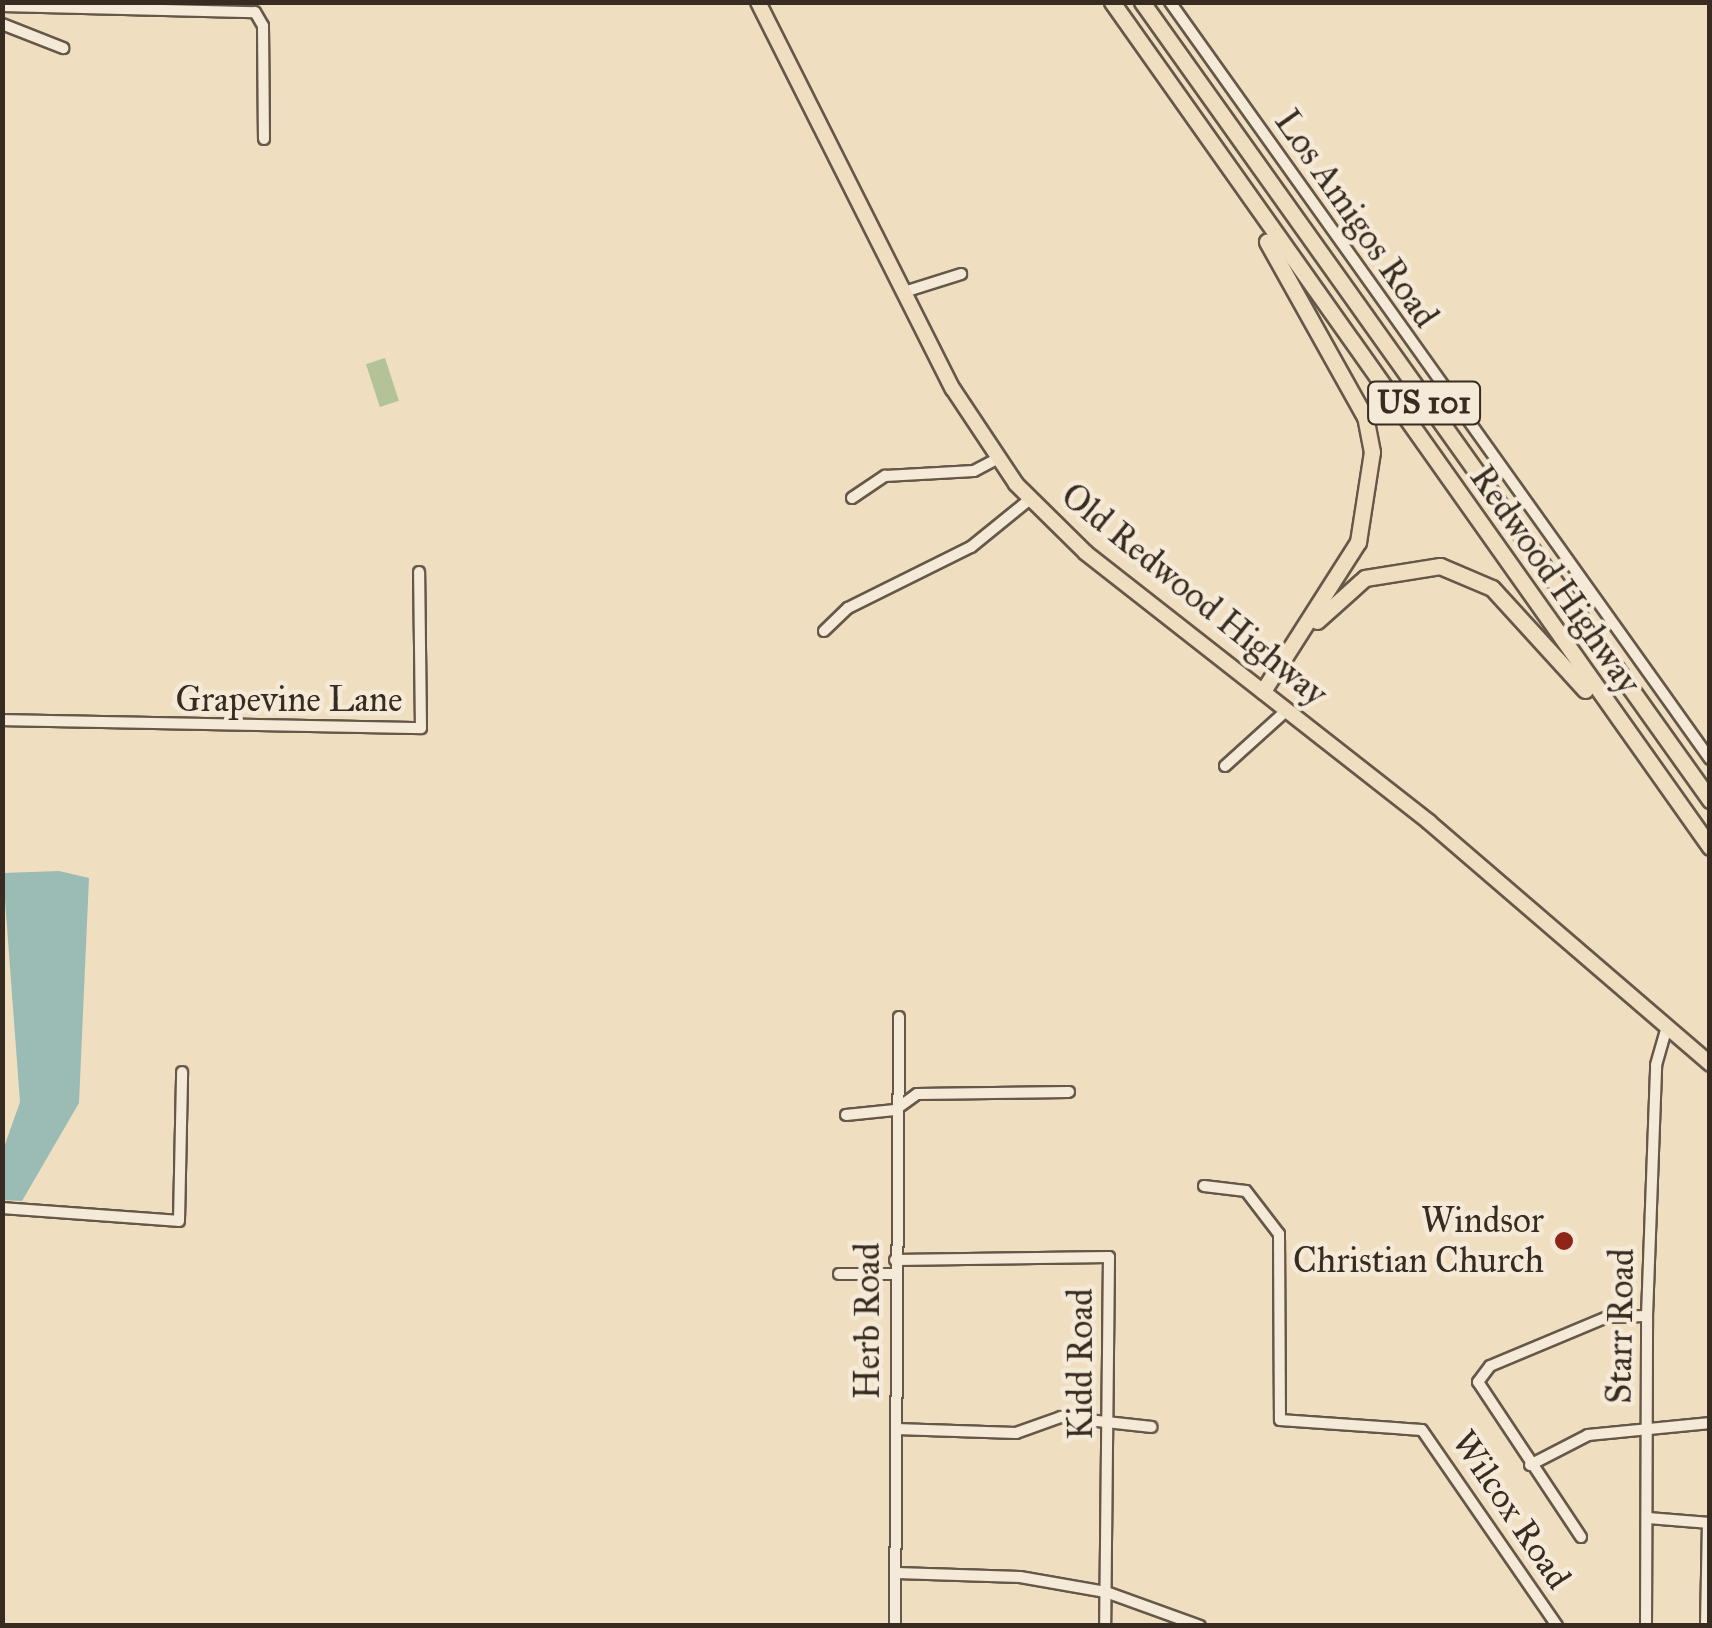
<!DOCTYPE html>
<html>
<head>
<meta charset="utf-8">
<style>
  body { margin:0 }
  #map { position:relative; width:1712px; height:1628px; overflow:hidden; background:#f0dec1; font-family:"IM FELL Great Primer",serif }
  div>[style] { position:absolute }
  .green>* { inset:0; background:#b4c298; transform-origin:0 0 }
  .water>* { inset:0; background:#9abcb5 }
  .roads { filter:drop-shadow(2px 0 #665849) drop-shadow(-2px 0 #665849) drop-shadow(0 2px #665849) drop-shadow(0 -2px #665849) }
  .minor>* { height:10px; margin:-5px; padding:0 5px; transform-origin:5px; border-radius:5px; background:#f5ead7 }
  .major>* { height:14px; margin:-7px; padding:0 7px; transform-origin:7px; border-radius:7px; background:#f0dec1 }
  .highway>* { height:15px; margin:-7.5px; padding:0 7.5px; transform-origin:7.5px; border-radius:7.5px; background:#f0dec1 }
  .dots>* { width:28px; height:28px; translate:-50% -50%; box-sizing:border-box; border:5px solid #f5ead7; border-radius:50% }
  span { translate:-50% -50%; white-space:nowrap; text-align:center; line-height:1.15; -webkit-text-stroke:9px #f5ead7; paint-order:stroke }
  .shield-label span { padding:2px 8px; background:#f5ead7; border:2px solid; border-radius:8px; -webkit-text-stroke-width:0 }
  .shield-label { font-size:32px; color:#382b21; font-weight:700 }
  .street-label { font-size:35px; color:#382b21 }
  .poi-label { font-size:35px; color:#382b21 }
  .right { translate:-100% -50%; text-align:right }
  .frame { position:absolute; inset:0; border:5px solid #382b21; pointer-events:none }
</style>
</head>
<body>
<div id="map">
  <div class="green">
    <div style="left:385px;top:358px;width:45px;height:20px;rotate:72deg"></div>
  </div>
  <div class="water">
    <div style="clip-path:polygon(59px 871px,89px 878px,79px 1103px,22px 1201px,3px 1200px,3px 1150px,20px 1102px,3px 873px)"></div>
  </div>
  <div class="roads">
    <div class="minor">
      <div style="left:1170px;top:2px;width:930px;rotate:54.5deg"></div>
      <div style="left:2px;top:6px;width:253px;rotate:1.4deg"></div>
      <div style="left:255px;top:12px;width:16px;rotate:60deg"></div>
      <div style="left:263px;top:26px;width:113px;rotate:89.5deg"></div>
      <div style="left:2px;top:24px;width:66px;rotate:21.5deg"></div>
      <div style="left:904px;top:292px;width:60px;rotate:-17.5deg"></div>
      <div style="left:852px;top:498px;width:40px;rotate:-34deg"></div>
      <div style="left:885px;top:476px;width:89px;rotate:-3.2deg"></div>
      <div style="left:974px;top:471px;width:26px;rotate:-28deg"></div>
      <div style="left:824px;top:631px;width:33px;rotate:-44deg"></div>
      <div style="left:848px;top:608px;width:137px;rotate:-26.4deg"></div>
      <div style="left:971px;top:547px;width:76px;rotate:-39.1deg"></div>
      <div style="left:2px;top:720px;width:419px;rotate:1.1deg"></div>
      <div style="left:421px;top:728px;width:156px;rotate:-90.7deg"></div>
      <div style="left:1225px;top:766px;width:84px;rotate:-42.1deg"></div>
      <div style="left:846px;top:1115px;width:49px;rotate:-5.8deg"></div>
      <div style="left:895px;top:1110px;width:27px;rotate:-36deg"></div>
      <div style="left:917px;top:1094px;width:152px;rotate:-0.8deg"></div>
      <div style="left:1204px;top:1186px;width:42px;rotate:6.8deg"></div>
      <div style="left:1246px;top:1191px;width:54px;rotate:52.5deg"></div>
      <div style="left:1279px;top:1234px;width:186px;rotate:89.7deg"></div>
      <div style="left:1280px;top:1420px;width:142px;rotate:4deg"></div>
      <div style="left:1422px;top:1430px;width:238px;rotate:55.4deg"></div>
      <div style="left:2px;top:1208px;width:177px;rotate:4.2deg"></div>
      <div style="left:179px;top:1221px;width:149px;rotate:-88.8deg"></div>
      <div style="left:895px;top:1260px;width:214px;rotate:-0.8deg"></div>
      <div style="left:1109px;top:1257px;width:369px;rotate:90.6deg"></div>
      <div style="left:839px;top:1274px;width:56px"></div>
      <div style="left:896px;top:1429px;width:120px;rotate:1.9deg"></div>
      <div style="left:1016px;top:1433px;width:48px;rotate:-19.6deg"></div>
      <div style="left:1061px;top:1417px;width:91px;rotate:6.3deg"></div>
      <div style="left:1530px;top:1465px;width:65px;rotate:-27.3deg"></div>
      <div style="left:1588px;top:1435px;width:123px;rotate:-5.6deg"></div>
      <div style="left:1648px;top:1518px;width:62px;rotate:4.6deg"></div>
      <div style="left:1581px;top:1537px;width:186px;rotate:-123.6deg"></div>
      <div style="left:1478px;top:1382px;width:20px;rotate:-53deg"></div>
      <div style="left:1490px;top:1366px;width:127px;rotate:-22.7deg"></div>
      <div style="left:1607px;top:1317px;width:40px;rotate:-1.4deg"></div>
      <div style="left:897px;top:1573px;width:123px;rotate:1.9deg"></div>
      <div style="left:1020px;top:1577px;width:87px;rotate:9.9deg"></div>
      <div style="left:1106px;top:1592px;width:100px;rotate:19.9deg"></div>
      <div style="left:895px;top:1626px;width:609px;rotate:-89.62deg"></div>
      <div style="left:1646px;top:1626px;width:310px;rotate:-89.8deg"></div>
      <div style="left:1647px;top:1316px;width:251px;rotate:-87.9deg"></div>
      <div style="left:1656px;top:1065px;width:37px;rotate:-74deg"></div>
      <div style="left:1706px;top:1626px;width:103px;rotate:-88.9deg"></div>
    </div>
    <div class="major">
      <div style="left:758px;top:2px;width:433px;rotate:63.3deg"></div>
      <div style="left:953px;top:389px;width:114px;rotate:56.4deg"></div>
      <div style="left:1016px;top:484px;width:98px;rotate:44.6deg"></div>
      <div style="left:1086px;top:553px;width:436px;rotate:38.1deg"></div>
      <div style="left:1429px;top:822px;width:371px;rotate:40.7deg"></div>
    </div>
    <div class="highway">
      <div style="left:1112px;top:2px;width:1035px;rotate:54.71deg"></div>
      <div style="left:1142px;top:2px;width:980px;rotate:54.56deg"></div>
      <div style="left:1317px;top:621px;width:64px;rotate:-41.9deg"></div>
      <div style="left:1365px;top:578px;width:76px;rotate:-9.1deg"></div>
      <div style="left:1440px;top:566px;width:56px;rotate:22.9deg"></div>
      <div style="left:1492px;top:588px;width:138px;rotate:47.6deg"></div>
      <div style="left:1263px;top:691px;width:177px;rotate:-57.5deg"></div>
      <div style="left:1358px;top:542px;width:91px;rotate:-81.2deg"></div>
      <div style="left:1372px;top:452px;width:36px;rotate:-101deg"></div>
      <div style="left:1365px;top:417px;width:201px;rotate:-119.2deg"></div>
    </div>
  </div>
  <div class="dots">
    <div style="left:1564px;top:1241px;background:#8f2418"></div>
  </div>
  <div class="shield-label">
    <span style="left:1424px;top:403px">US 101</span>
  </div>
  <div class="street-label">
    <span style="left:1356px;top:219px;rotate:55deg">Los Amigos Road</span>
    <span style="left:1555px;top:580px;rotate:55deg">Redwood Highway</span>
    <span style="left:1194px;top:595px;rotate:39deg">Old Redwood Highway</span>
    <span style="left:289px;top:700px">Grapevine Lane</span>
    <span style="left:868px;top:1321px;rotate:-90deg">Herb Road</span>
    <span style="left:1621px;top:1326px;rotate:-89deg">Starr Road</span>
    <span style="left:1081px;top:1364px;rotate:-90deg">Kidd Road</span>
    <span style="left:1511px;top:1510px;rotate:56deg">Wilcox Road</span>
  </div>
  <div class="poi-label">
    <span class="right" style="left:1544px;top:1241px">Windsor<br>Christian Church</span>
  </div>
  <div class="frame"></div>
</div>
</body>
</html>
